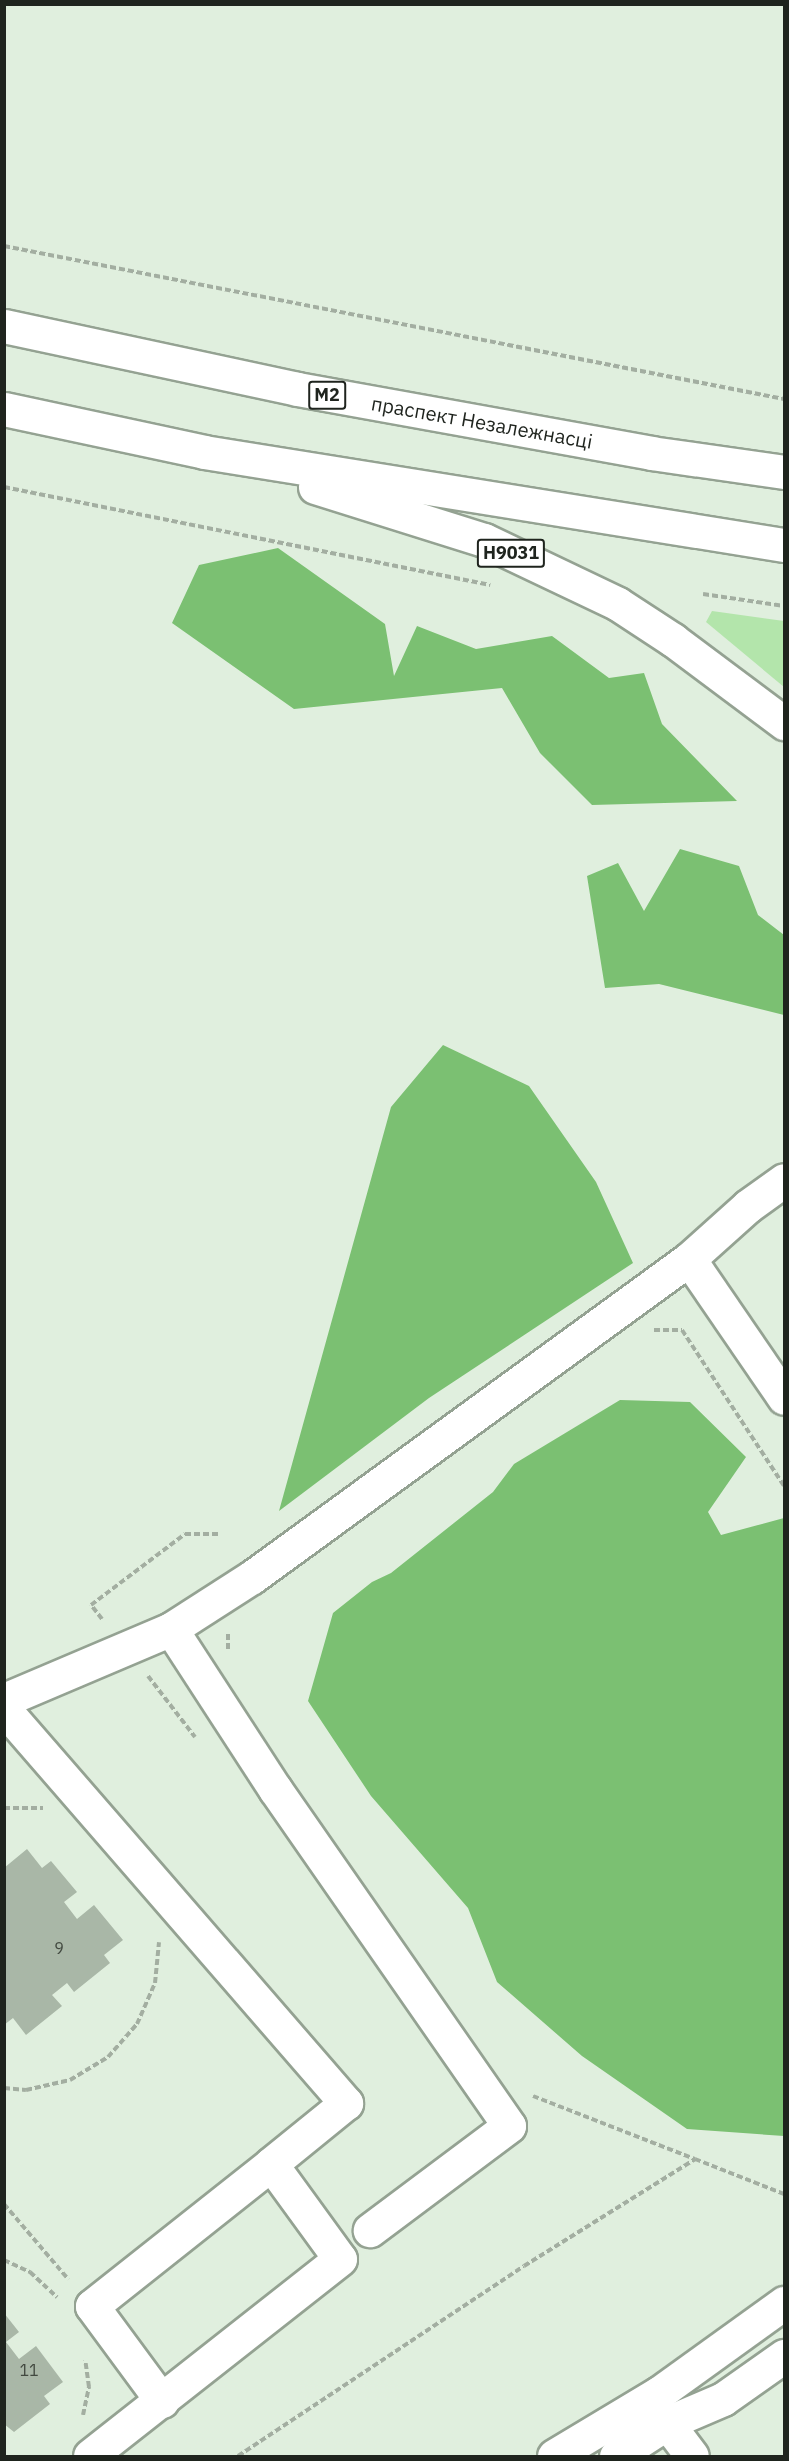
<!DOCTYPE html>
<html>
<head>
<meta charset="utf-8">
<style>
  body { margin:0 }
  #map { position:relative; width:789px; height:2461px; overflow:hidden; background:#e0efde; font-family:"IBM Plex Sans",sans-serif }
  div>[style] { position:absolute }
  .green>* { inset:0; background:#b3e5ab }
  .forest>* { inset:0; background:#7bc072 }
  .building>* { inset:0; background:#a9b7a7 }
  .path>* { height:4px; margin-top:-2px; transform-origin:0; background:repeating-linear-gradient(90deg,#a3aea1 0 6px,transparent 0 9px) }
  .roads { filter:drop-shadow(2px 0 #94a292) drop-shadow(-2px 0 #94a292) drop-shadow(0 2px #94a292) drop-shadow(0 -2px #94a292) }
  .minor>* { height:33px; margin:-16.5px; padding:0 16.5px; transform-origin:16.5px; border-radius:16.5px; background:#fff }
  .highway>* { height:33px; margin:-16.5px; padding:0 16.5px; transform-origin:16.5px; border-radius:16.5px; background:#fff }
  span { translate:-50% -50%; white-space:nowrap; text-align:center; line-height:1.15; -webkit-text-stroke:4.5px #fff; paint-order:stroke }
  .number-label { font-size:16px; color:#424940 }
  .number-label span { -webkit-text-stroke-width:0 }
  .shield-label span { padding:2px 4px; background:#fff; border:2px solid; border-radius:4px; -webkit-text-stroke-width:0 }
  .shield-label { font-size:18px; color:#1f241e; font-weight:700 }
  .street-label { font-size:20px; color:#1f241e }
  .frame { position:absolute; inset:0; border:6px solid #1f241e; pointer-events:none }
</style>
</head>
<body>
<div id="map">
  <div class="green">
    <div style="clip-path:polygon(712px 611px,784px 621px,784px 687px,706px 622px)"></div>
  </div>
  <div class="forest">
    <div style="clip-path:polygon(278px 548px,385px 624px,394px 676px,417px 626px,476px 649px,552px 636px,609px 678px,644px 673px,662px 724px,737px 801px,592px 805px,540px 753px,502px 688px,294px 709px,172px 623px,199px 565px)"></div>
    <div style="clip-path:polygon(680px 849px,739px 866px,758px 915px,784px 935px,784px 1015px,659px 984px,605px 988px,587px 876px,618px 863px,644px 911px)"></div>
    <div style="clip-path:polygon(443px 1045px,529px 1086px,596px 1182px,633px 1263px,429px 1398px,279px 1511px,391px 1107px)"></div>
    <div style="clip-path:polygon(620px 1400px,690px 1402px,746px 1457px,708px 1512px,721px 1535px,784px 1518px,784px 2136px,687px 2129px,582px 2056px,497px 1982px,468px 1908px,371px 1796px,308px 1701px,333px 1613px,372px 1582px,391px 1573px,493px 1492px,514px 1464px)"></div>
  </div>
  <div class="building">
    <div style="clip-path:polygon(27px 1849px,42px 1868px,51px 1861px,77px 1892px,64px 1902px,77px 1919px,94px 1905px,123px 1940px,104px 1955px,110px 1963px,74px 1992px,67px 1983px,52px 1995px,62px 2006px,26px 2035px,13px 2018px,4px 2025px,4px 1868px)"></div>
    <div style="clip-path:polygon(4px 2313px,19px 2332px,6px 2342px,19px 2359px,36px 2346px,63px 2382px,44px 2396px,50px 2404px,14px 2432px,4px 2424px)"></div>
  </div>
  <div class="path">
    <div style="left:4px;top:246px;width:795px;rotate:11.1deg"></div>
    <div style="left:4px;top:487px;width:496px;rotate:11.4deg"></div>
    <div style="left:703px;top:594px;width:82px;rotate:8.4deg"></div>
    <div style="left:654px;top:1330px;width:28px"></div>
    <div style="left:682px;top:1330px;width:186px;rotate:56.8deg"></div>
    <div style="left:102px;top:1619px;width:18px;rotate:-128deg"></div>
    <div style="left:91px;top:1605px;width:118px;rotate:-37.1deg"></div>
    <div style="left:185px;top:1534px;width:35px"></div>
    <div style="left:228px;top:1634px;width:16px;rotate:90deg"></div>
    <div style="left:148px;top:1676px;width:77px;rotate:52.4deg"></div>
    <div style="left:4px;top:1808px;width:39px"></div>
    <div style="left:4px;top:2088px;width:22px;rotate:5deg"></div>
    <div style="left:26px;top:2090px;width:45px;rotate:-12.8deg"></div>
    <div style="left:70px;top:2080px;width:44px;rotate:-31.2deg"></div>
    <div style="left:108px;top:2057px;width:44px;rotate:-48.7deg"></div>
    <div style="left:137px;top:2024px;width:45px;rotate:-66.3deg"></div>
    <div style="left:155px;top:1983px;width:41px;rotate:-84.4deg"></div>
    <div style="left:533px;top:2096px;width:174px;rotate:21.3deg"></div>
    <div style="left:4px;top:2204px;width:99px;rotate:49.5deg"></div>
    <div style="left:4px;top:2260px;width:29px;rotate:25deg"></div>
    <div style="left:30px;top:2272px;width:37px;rotate:43deg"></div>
    <div style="left:83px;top:2415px;width:29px;rotate:-78deg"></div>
    <div style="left:89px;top:2387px;width:27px;rotate:-98deg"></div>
    <div style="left:238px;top:2456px;width:343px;rotate:-33.6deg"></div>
    <div style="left:524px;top:2266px;width:202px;rotate:-32deg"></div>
    <div style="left:695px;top:2159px;width:96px;rotate:21.5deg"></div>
  </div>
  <div class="roads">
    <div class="minor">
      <div style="left:689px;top:1259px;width:168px;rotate:55.6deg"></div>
      <div style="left:171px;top:1629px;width:191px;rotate:57deg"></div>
      <div style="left:275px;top:1789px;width:410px;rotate:55.2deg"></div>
      <div style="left:509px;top:2126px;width:174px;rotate:143.2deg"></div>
      <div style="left:4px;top:1700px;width:181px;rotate:-23deg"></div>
      <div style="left:171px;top:1629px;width:96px;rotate:-32.7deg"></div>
      <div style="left:252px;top:1577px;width:540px;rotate:-36.04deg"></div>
      <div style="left:689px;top:1259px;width:79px;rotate:-41.9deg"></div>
      <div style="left:748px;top:1206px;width:44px;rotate:-35.8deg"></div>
      <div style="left:4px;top:1709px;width:522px;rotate:49.04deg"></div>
      <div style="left:346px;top:2103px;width:97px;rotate:140.9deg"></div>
      <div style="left:271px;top:2164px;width:117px;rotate:54deg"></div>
      <div style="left:340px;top:2259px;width:318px;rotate:141.8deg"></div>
      <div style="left:162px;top:2401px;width:118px;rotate:-126.4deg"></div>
      <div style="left:92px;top:2306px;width:228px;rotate:-38.4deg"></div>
      <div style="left:667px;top:2423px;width:41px;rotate:52.9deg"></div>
      <div style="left:554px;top:2456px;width:122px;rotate:-31deg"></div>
      <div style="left:659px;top:2393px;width:154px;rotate:-35.8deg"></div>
      <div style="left:616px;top:2456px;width:61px;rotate:-32.9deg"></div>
      <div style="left:667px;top:2423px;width:61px;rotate:-23.2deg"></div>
      <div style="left:723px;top:2399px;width:75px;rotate:-35.2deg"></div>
    </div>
    <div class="highway">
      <div style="left:4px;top:326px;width:300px;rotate:12.1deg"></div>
      <div style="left:297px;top:389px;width:360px;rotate:10.2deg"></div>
      <div style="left:651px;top:453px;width:134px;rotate:8.1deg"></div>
      <div style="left:4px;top:409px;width:205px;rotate:12.1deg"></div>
      <div style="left:204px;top:452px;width:587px;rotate:9.11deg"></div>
      <div style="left:315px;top:487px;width:177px;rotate:17.4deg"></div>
      <div style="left:484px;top:540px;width:148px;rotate:25.5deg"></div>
      <div style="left:618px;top:604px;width:66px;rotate:33.2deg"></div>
      <div style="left:673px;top:640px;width:139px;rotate:36.8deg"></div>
    </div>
  </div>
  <div class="number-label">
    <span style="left:59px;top:1948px">9</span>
    <span style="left:29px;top:2370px">11</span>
  </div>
  <div class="shield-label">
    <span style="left:327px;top:395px">М2</span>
    <span style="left:511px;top:553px">Н9031</span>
  </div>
  <div class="street-label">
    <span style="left:482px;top:422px;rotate:10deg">праспект Незалежнасці</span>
  </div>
  <div class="frame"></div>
</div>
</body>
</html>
